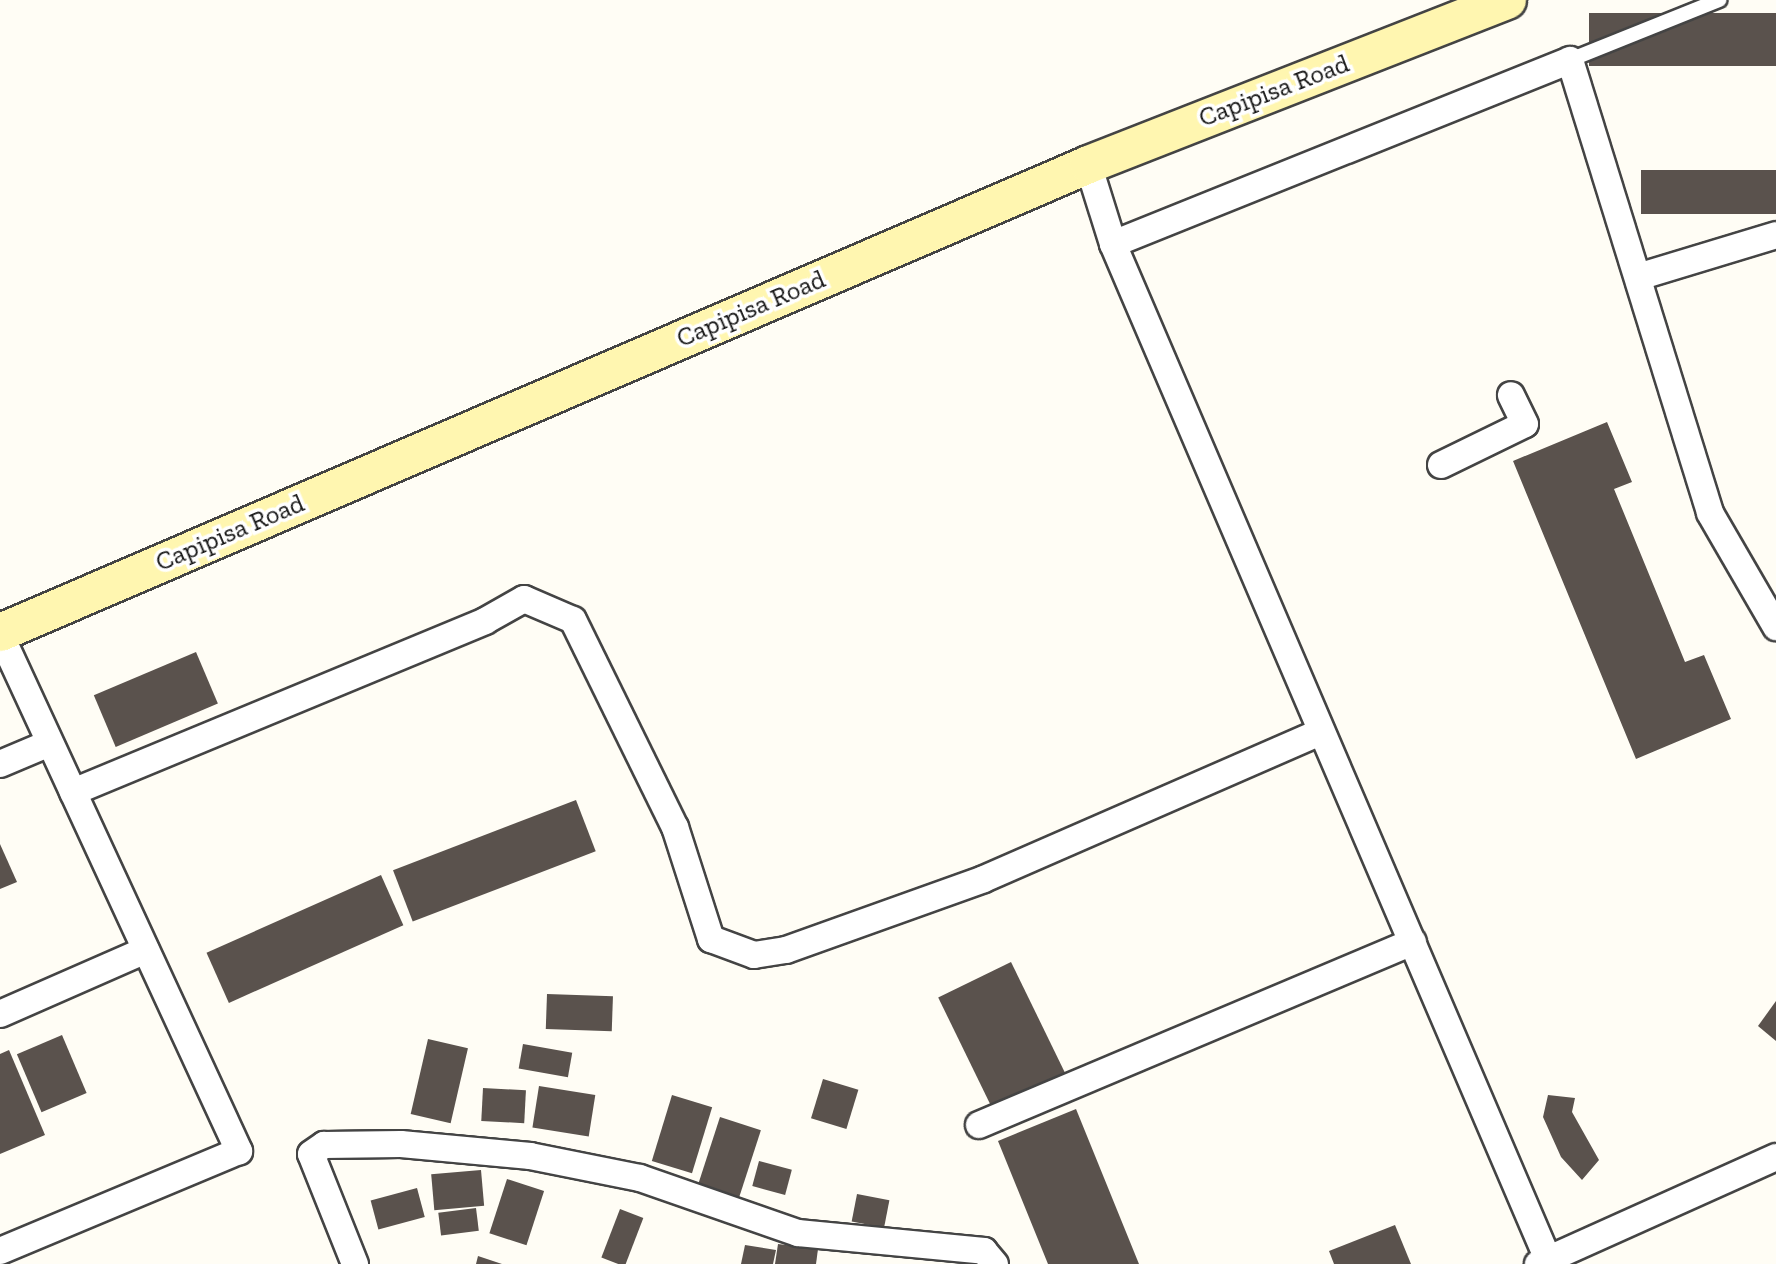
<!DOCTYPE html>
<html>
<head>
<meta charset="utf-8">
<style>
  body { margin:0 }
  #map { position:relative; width:1776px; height:1264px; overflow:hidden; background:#fffdf5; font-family:"Zilla Slab",serif }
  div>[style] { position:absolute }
  .building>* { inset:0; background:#5a524d; transform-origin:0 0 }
  .roads { filter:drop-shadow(2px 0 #444) drop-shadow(-2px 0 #444) drop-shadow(0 2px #444) drop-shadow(0 -2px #444) }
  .service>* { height:14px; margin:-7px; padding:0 7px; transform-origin:7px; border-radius:7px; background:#fff }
  .minor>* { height:26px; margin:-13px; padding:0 13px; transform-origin:13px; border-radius:13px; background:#fff }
  .secondary>* { height:37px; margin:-18.5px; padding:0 18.5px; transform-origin:18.5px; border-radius:18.5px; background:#fff6b0 }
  span { translate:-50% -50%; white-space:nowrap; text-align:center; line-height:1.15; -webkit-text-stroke:7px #fff; paint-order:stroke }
  .street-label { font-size:26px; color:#111 }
</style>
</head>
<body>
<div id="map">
  <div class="building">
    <div style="left:1776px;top:13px;width:53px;height:187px;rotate:90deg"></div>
    <div style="left:1776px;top:170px;width:44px;height:135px;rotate:90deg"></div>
    <div style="clip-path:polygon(1607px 422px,1632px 482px,1614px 489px,1685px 662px,1704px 655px,1731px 719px,1636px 759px,1513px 461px)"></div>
    <div style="left:196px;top:652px;width:56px;height:111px;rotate:67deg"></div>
    <div style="left:576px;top:800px;width:55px;height:196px;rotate:69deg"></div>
    <div style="clip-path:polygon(0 844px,17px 882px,0 889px)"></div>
    <div style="left:381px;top:875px;width:55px;height:191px;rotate:66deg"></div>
    <div style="left:1011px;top:962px;width:132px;height:81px;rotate:64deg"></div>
    <div style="left:547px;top:994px;width:66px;height:35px;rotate:2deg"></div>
    <div style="clip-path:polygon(1776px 1001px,1776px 1041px,1758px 1026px)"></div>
    <div style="left:62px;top:1035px;width:63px;height:49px;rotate:67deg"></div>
    <div style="left:428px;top:1039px;width:41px;height:77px;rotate:13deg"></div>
    <div style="left:523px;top:1044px;width:50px;height:25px;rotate:10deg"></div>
    <div style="clip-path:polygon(9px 1050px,45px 1135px,0 1154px,0 1054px)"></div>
    <div style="left:823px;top:1079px;width:37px;height:41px;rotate:17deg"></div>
    <div style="left:539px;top:1086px;width:57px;height:42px;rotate:9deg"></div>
    <div style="left:483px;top:1088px;width:43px;height:33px;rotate:3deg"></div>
    <div style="left:672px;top:1095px;width:42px;height:69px;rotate:17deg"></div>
    <div style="clip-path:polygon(1548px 1095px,1575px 1098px,1572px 1112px,1599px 1160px,1582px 1180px,1561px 1157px,1543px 1117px)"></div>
    <div style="clip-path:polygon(1076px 1109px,1139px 1264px,1048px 1264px,998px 1141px)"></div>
    <div style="left:720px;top:1117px;width:43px;height:74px;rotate:18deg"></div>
    <div style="left:759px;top:1161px;width:34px;height:26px;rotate:15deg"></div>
    <div style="left:481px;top:1170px;width:36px;height:50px;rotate:85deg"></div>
    <div style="left:507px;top:1179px;width:39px;height:57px;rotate:18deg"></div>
    <div style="left:417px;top:1188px;width:30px;height:48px;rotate:75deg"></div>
    <div style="left:857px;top:1194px;width:33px;height:28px;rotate:11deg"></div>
    <div style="left:476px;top:1208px;width:23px;height:38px;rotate:83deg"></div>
    <div style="left:620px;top:1209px;width:25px;height:52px;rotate:21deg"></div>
    <div style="clip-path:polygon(1395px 1225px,1411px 1264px,1334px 1264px,1329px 1251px)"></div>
    <div style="clip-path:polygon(778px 1244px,818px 1249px,816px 1264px,775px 1264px)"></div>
    <div style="clip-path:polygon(745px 1245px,776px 1250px,773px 1264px,741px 1264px)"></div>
    <div style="clip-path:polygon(478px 1256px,502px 1264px,476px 1264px)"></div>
  </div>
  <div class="roads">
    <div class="service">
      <div style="left:1570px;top:60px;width:161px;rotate:-21.9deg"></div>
    </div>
    <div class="minor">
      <div style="left:1088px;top:164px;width:84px;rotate:72.6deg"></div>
      <div style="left:1113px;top:244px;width:1110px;rotate:66.81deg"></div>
      <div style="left:1113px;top:244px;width:493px;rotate:-21.9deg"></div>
      <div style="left:1570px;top:60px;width:474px;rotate:72.8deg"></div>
      <div style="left:1710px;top:513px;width:132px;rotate:59.9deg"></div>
      <div style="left:1638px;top:277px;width:144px;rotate:-16.9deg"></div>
      <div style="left:1441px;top:465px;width:93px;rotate:-26deg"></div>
      <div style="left:1525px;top:424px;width:32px;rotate:-116deg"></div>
      <div style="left:0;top:634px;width:570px;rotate:65.19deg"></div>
      <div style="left:239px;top:1151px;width:259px;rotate:157.3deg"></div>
      <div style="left:0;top:764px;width:54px;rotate:-22.8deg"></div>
      <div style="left:73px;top:792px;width:446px;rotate:-22.5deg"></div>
      <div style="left:485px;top:621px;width:45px;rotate:-29.4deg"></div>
      <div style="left:524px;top:599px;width:53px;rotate:23.2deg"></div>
      <div style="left:573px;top:620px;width:231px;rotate:63.8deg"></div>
      <div style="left:675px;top:827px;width:118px;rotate:72.2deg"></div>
      <div style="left:711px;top:939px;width:46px;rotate:20.4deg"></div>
      <div style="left:754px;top:955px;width:32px;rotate:-9deg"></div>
      <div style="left:786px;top:950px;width:210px;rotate:-19.7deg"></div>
      <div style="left:984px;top:879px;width:367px;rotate:-23.6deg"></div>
      <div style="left:0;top:1014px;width:159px;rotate:-23.7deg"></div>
      <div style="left:979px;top:1125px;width:471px;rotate:-22.9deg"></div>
      <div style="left:355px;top:1264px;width:118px;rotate:-111.8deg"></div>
      <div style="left:311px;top:1154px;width:16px;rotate:-35deg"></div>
      <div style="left:324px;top:1145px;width:77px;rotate:-0.7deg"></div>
      <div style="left:401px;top:1144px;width:130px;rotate:5.3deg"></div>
      <div style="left:530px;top:1156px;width:112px;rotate:11.3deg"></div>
      <div style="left:640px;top:1178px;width:167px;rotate:19.2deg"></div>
      <div style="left:798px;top:1233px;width:187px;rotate:5.5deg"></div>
      <div style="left:984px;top:1251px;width:17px;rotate:50deg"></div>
      <div style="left:1538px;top:1264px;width:261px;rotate:-24.2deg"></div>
    </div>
    <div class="secondary">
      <div style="left:0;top:632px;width:1184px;rotate:-23.27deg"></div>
      <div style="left:1088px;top:164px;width:450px;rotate:-21.4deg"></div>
    </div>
  </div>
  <div class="street-label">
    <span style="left:1274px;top:91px;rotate:-21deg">Capipisa Road</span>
    <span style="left:751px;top:309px;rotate:-23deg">Capipisa Road</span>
    <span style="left:230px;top:533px;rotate:-23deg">Capipisa Road</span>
  </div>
</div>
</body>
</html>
